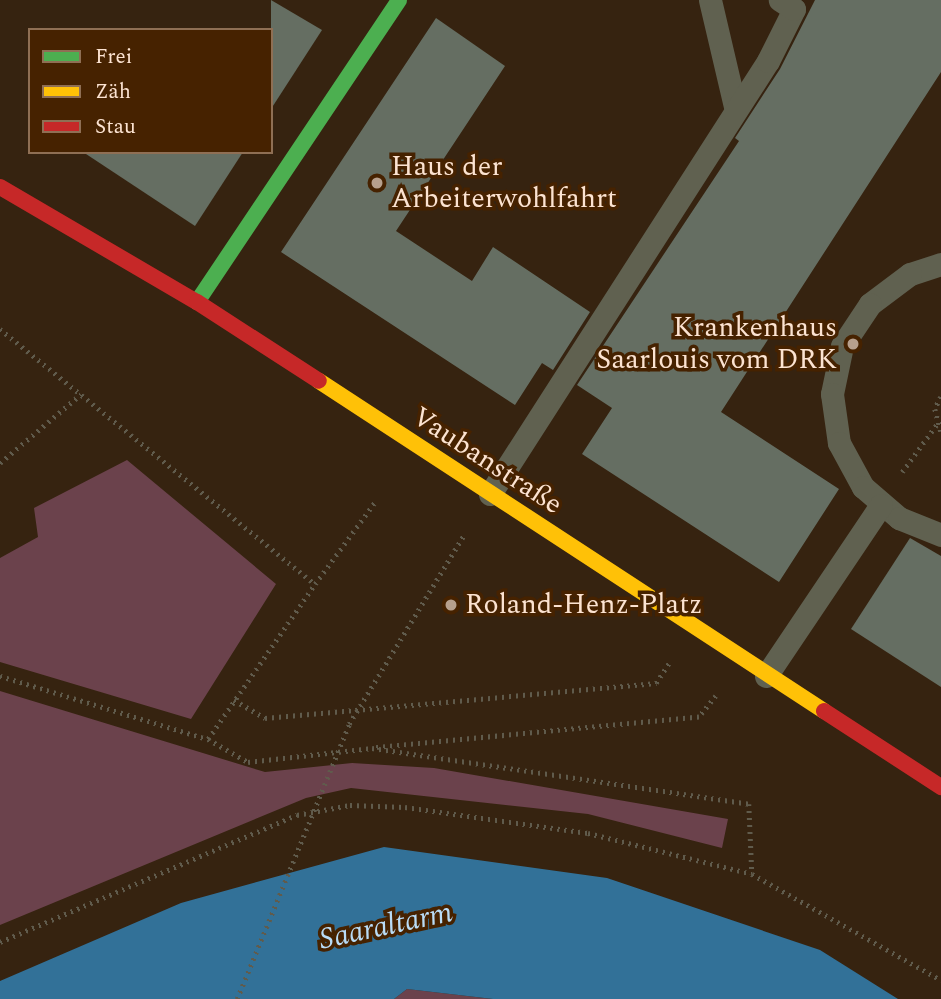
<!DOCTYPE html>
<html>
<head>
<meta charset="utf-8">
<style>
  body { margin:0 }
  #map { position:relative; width:941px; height:999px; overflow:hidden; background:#362310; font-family:Spectral,serif }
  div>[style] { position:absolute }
  .green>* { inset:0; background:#6b424c }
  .water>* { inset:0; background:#327198 }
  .building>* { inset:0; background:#656e62 }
  .path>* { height:4.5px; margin-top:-2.25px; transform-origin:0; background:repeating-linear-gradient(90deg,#605b4c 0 2px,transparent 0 7px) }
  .lane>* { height:23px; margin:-11.5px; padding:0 11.5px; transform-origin:11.5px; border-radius:11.5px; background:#606150 }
  .fast>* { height:16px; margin:-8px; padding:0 8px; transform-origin:8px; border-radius:8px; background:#4caf50 }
  .slow>* { height:16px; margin:-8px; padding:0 8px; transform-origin:8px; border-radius:8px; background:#ffc107 }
  .jam>* { height:16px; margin:-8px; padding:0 8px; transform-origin:8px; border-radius:8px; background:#c62828 }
  .path-bridge>* { height:4.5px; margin-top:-2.25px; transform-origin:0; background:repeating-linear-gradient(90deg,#605b4c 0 2px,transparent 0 7px) }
  .dots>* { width:19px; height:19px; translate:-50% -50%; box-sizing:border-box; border:4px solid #462200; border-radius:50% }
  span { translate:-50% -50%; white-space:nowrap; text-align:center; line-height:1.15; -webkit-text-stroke:7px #462200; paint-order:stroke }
  .poi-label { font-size:28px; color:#fce3d1 }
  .left { translate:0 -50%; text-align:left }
  .right { translate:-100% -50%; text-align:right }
  .street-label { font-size:28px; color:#fce3d1 }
  .water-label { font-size:30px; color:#b9dcf6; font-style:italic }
  .legend { position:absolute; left:28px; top:28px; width:245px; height:126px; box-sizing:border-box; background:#462200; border:2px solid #8f6f54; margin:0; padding:9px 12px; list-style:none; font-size:21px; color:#fce3d1 }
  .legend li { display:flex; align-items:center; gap:14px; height:35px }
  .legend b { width:35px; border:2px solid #8f6f54 }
</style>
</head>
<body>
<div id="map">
  <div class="green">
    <div style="clip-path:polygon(127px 460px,276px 584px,191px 719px,0 662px,0 558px,38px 537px,34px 508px)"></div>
    <div style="clip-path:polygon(0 691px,265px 772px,352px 763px,434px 768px,728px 819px,722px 848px,588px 814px,351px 788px,306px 798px,0 925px)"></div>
    <div style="clip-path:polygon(407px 989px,493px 999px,394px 999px)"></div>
  </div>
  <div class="water">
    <div style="clip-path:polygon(384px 847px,607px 878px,820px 950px,898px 999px,493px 999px,407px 989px,394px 999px,0 999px,0 981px,181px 903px)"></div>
  </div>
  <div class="building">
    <div style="clip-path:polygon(271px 0,322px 30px,271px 109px)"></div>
    <div style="clip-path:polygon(815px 0,941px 0,941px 72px,721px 412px,839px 489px,779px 582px,582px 454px,612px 408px,577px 385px,739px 141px,735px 138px,780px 69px)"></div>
    <div style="clip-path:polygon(436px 18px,505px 66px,396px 231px,472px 281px,493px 247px,590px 312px,553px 370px,542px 363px,515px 405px,281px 252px)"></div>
    <div style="clip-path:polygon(83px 152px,243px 152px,195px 226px)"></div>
    <div style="clip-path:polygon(910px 538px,941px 556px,941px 687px,851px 629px)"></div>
  </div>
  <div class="path">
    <div style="left:0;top:329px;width:405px;rotate:39deg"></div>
    <div style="left:315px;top:584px;width:102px;rotate:-53.8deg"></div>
    <div style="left:941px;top:397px;width:13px;rotate:117deg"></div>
    <div style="left:935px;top:409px;width:23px;rotate:75deg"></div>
    <div style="left:0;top:463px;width:106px;rotate:-40.4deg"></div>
    <div style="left:902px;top:472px;width:59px;rotate:-53.9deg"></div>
    <div style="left:0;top:676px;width:217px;rotate:16.9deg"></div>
    <div style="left:208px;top:739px;width:46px;rotate:29.9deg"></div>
    <div style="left:248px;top:762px;width:125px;rotate:-6.4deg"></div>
    <div style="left:716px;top:696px;width:27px;rotate:129deg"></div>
    <div style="left:699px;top:717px;width:328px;rotate:174.6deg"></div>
    <div style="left:372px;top:748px;width:381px;rotate:8.4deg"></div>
    <div style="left:749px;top:804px;width:70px;rotate:87.5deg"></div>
    <div style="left:234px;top:700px;width:36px;rotate:30deg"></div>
    <div style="left:265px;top:718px;width:393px;rotate:-5.1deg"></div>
    <div style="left:656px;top:683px;width:24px;rotate:-57deg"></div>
    <div style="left:349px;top:724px;width:223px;rotate:-58.7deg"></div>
    <div style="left:208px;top:739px;width:188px;rotate:-55.4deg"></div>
    <div style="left:0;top:942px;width:323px;rotate:-23.2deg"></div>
    <div style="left:297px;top:815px;width:54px;rotate:-10.7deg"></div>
    <div style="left:350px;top:805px;width:55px;rotate:2.1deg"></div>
    <div style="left:405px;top:807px;width:185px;rotate:8.1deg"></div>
    <div style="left:588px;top:833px;width:169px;rotate:14deg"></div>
    <div style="left:752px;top:874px;width:217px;rotate:29.3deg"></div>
  </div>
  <div class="lane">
    <div style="left:710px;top:0;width:110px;rotate:76.8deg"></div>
    <div style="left:941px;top:264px;width:33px;rotate:162deg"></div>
    <div style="left:910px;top:274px;width:50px;rotate:143.1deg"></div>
    <div style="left:870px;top:304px;width:50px;rotate:123.7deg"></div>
    <div style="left:842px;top:346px;width:49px;rotate:101.8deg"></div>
    <div style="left:832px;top:394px;width:49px;rotate:81.9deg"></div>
    <div style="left:839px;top:443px;width:50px;rotate:61.4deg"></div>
    <div style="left:863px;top:487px;width:48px;rotate:40.7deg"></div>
    <div style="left:899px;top:518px;width:45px;rotate:22deg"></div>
    <div style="left:490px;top:494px;width:515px;rotate:-57.3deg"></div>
    <div style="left:768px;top:61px;width:58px;rotate:-63.4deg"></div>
    <div style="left:794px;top:9px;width:17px;rotate:-147deg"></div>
    <div style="left:766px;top:676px;width:206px;rotate:-56.1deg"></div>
  </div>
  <div class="fast">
    <div style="left:197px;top:302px;width:363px;rotate:-56.2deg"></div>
  </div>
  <div class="slow">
    <div style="left:319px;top:381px;width:603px;rotate:33.16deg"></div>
  </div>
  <div class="jam">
    <div style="left:0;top:187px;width:228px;rotate:30.3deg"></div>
    <div style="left:197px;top:302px;width:145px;rotate:32.9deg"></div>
    <div style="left:824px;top:711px;width:140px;rotate:33deg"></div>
  </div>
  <div class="path-bridge">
    <div style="left:237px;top:999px;width:297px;rotate:-67.8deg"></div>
  </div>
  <div class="dots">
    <div style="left:377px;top:183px;background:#b7a08d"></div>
    <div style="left:853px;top:344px;background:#b7a08d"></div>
    <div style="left:451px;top:605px;background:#b7a08d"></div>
  </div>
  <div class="poi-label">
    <span class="left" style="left:391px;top:183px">Haus der<br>Arbeiterwohlfahrt</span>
    <span class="right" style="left:837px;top:344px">Krankenhaus<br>Saarlouis vom DRK</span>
    <span class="left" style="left:465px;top:605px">Roland-Henz-Platz</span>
  </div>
  <div class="street-label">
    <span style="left:487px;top:461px;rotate:33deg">Vaubanstraße</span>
  </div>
  <div class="water-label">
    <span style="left:386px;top:926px;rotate:-12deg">Saaraltarm</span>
  </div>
  <ul class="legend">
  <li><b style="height:9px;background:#4caf50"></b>Frei</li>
  <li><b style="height:9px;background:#ffc107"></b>Zäh</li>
  <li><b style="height:9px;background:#c62828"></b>Stau</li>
  </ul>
</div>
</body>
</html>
